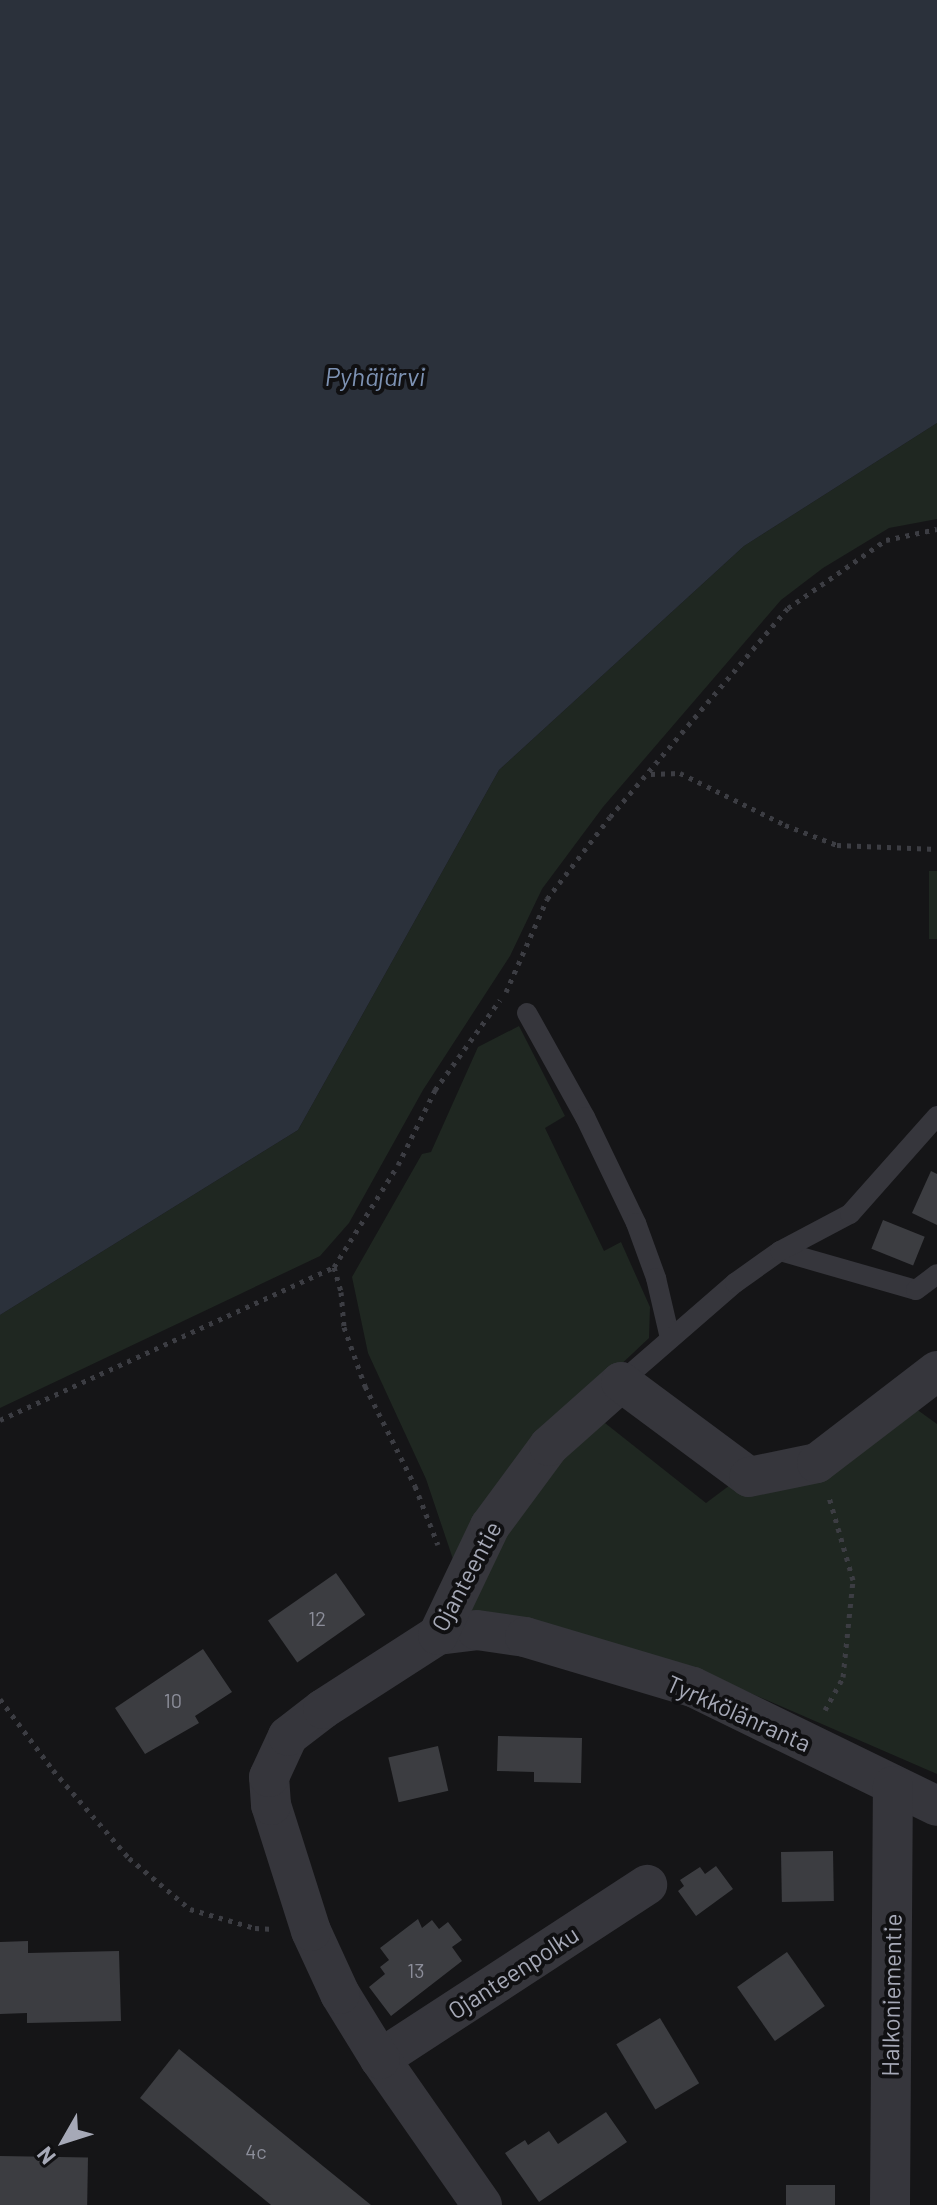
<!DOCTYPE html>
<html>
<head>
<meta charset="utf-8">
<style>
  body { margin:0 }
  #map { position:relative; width:937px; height:2205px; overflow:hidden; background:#151517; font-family:Barlow,sans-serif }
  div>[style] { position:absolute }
  .green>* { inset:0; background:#1f2721; transform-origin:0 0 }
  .water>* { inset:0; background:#2b313b }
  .building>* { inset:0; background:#3c3d41; transform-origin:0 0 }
  .path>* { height:5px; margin-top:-2.5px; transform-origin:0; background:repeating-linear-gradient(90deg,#3c3d43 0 4px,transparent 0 10px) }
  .service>* { height:20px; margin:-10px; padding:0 10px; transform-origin:10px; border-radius:10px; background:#36363c }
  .minor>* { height:40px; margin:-20px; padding:0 20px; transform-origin:20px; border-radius:20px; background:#36363c }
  span { translate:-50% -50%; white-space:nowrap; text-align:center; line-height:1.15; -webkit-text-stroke:8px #101012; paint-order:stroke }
  .number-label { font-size:20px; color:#8c8e9a }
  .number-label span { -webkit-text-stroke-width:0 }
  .street-label { font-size:24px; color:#a6a9b7 }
  .water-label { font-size:26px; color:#7d92b3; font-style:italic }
  .north { position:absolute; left:24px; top:2101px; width:80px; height:80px; -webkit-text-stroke:6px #101012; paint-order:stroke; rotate:231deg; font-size:22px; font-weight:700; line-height:32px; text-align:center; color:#a6a9b7 }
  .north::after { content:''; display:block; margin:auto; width:28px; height:36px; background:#a6a9b7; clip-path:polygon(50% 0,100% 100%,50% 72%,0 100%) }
</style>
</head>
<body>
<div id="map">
  <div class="green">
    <div style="clip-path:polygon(937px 423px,937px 519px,889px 528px,823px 568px,781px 600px,603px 807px,542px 889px,510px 956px,423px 1090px,349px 1223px,320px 1256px,0 1408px,0 1315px,298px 1130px,499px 770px,744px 546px)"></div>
    <div style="left:929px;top:871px;width:8px;height:68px"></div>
    <div style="clip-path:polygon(519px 1026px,565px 1116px,545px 1128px,604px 1251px,621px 1242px,650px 1307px,649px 1338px,546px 1435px,456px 1568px,426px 1479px,368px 1353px,352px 1277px,422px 1154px,431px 1152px,478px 1047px)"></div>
    <div style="clip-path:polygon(901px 1398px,937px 1424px,937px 1774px,688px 1666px,474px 1619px,468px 1601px,503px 1538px,570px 1441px,605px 1423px,706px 1503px,734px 1482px)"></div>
  </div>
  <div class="water">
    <div style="clip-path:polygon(0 0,937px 0,937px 423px,744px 546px,499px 770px,298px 1130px,0 1315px)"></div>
  </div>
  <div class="building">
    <div style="clip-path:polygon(931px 1171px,937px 1174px,937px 1225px,912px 1213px)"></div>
    <div style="left:883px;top:1220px;width:45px;height:31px;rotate:22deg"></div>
    <div style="left:336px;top:1573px;width:51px;height:83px;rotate:55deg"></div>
    <div style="clip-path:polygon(203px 1649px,232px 1692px,195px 1716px,199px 1723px,145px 1754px,115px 1708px)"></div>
    <div style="clip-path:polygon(498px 1736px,582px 1738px,581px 1783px,534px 1782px,534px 1772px,497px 1771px)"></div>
    <div style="left:438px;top:1746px;width:46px;height:51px;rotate:77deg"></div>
    <div style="left:833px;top:1851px;width:50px;height:52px;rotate:89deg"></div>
    <div style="clip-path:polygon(716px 1866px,733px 1889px,696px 1916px,678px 1891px,684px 1886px,680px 1880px,700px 1867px,705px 1874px)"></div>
    <div style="clip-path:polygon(418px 1919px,422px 1928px,432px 1920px,439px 1929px,448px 1922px,462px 1940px,452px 1947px,462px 1961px,391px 2016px,369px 1987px,385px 1974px,380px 1967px,389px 1960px,380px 1948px)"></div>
    <div style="clip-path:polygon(28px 1941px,28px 1953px,119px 1951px,121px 2021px,27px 2023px,27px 2013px,0 2014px,0 1942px)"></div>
    <div style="left:787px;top:1952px;width:66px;height:61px;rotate:55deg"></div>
    <div style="left:660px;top:2018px;width:76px;height:51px;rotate:59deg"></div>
    <div style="clip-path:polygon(179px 2049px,371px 2205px,271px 2205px,140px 2098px)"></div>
    <div style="clip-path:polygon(606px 2112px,627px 2142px,539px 2202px,505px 2153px,525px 2140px,528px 2145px,549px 2131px,558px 2144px)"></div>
    <div style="left:0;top:2156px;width:88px;height:49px;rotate:1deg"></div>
    <div style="left:786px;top:2185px;width:49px;height:20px"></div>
  </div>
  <div class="path">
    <div style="left:651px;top:774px;width:29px;rotate:-2deg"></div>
    <div style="left:680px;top:773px;width:117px;rotate:26.3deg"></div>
    <div style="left:785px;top:825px;width:56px;rotate:21deg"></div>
    <div style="left:837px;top:845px;width:100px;rotate:2.3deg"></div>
    <div style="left:506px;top:992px;width:102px;rotate:-66.2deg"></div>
    <div style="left:547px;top:899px;width:103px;rotate:-52.5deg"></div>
    <div style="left:610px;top:817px;width:275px;rotate:-49.6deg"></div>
    <div style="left:788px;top:608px;width:119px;rotate:-34.8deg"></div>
    <div style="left:886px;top:540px;width:52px;rotate:-12.2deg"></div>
    <div style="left:334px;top:1267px;width:26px;rotate:74deg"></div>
    <div style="left:341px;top:1292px;width:35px;rotate:85deg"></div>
    <div style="left:344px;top:1327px;width:63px;rotate:70.4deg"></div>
    <div style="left:365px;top:1386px;width:112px;rotate:63.4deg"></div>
    <div style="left:415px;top:1486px;width:63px;rotate:68.7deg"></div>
    <div style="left:0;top:1420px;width:367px;rotate:-24.6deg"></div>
    <div style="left:334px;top:1267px;width:120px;rotate:-57.9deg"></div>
    <div style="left:398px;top:1165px;width:84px;rotate:-63.7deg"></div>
    <div style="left:435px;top:1090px;width:111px;rotate:-54.2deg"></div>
    <div style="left:0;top:1699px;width:89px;rotate:53.3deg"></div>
    <div style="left:53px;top:1770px;width:116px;rotate:49.2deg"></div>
    <div style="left:129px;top:1858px;width:80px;rotate:39.9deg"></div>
    <div style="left:190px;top:1909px;width:68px;rotate:16.3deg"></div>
    <div style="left:255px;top:1928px;width:19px;rotate:3deg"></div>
    <div style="left:825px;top:1710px;width:38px;rotate:-61deg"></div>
    <div style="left:843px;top:1677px;width:98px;rotate:-84.1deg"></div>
    <div style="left:853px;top:1580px;width:86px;rotate:-106.1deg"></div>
  </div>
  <div class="service">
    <div style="left:527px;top:1013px;width:119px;rotate:60.9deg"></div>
    <div style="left:585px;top:1117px;width:118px;rotate:64.3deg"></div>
    <div style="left:636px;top:1223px;width:59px;rotate:70deg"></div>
    <div style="left:656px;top:1278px;width:62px;rotate:76.9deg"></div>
    <div style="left:780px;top:1251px;width:141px;rotate:16deg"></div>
    <div style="left:916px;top:1290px;width:26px;rotate:-37deg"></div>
    <div style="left:621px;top:1382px;width:151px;rotate:-41deg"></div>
    <div style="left:735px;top:1283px;width:55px;rotate:-35.4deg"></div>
    <div style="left:780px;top:1251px;width:79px;rotate:-27.9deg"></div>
    <div style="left:850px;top:1214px;width:131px;rotate:-48.4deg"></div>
  </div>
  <div class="minor">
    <div style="left:438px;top:1635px;width:39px;rotate:-7deg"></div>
    <div style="left:477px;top:1630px;width:49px;rotate:8.3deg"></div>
    <div style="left:525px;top:1637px;width:175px;rotate:16.6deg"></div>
    <div style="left:693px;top:1687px;width:271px;rotate:26deg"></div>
    <div style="left:380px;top:2059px;width:319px;rotate:-33.1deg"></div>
    <div style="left:482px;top:2205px;width:178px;rotate:-124.9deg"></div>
    <div style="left:380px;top:2059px;width:76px;rotate:-121.6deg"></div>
    <div style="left:340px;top:1994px;width:69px;rotate:-114.7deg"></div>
    <div style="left:311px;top:1931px;width:132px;rotate:-107.6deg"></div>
    <div style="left:271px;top:1805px;width:28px;rotate:-94deg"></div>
    <div style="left:269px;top:1777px;width:45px;rotate:-65.1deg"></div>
    <div style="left:288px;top:1736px;width:44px;rotate:-37.6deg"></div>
    <div style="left:323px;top:1709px;width:137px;rotate:-32.8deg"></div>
    <div style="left:438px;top:1635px;width:121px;rotate:-64.5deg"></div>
    <div style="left:490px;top:1526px;width:99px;rotate:-53.6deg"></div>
    <div style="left:549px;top:1446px;width:96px;rotate:-41.6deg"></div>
    <div style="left:621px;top:1382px;width:159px;rotate:36.6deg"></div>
    <div style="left:749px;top:1477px;width:69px;rotate:-11.6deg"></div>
    <div style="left:817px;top:1463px;width:151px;rotate:-37.5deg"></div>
    <div style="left:890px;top:2205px;width:419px;rotate:-89.6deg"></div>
  </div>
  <div class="number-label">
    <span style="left:317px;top:1618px">12</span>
    <span style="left:173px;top:1700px">10</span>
    <span style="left:416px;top:1970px">13</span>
    <span style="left:256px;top:2151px">4c</span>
  </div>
  <div class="street-label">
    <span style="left:466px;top:1576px;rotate:-62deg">Ojanteentie</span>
    <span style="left:739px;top:1713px;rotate:24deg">Tyrkkölänranta</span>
    <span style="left:513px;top:1972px;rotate:-33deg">Ojanteenpolku</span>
    <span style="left:891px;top:1995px;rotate:-89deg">Halkoniementie</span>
  </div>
  <div class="water-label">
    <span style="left:375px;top:376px">Pyhäjärvi</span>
  </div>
  <div class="north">N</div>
</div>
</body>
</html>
